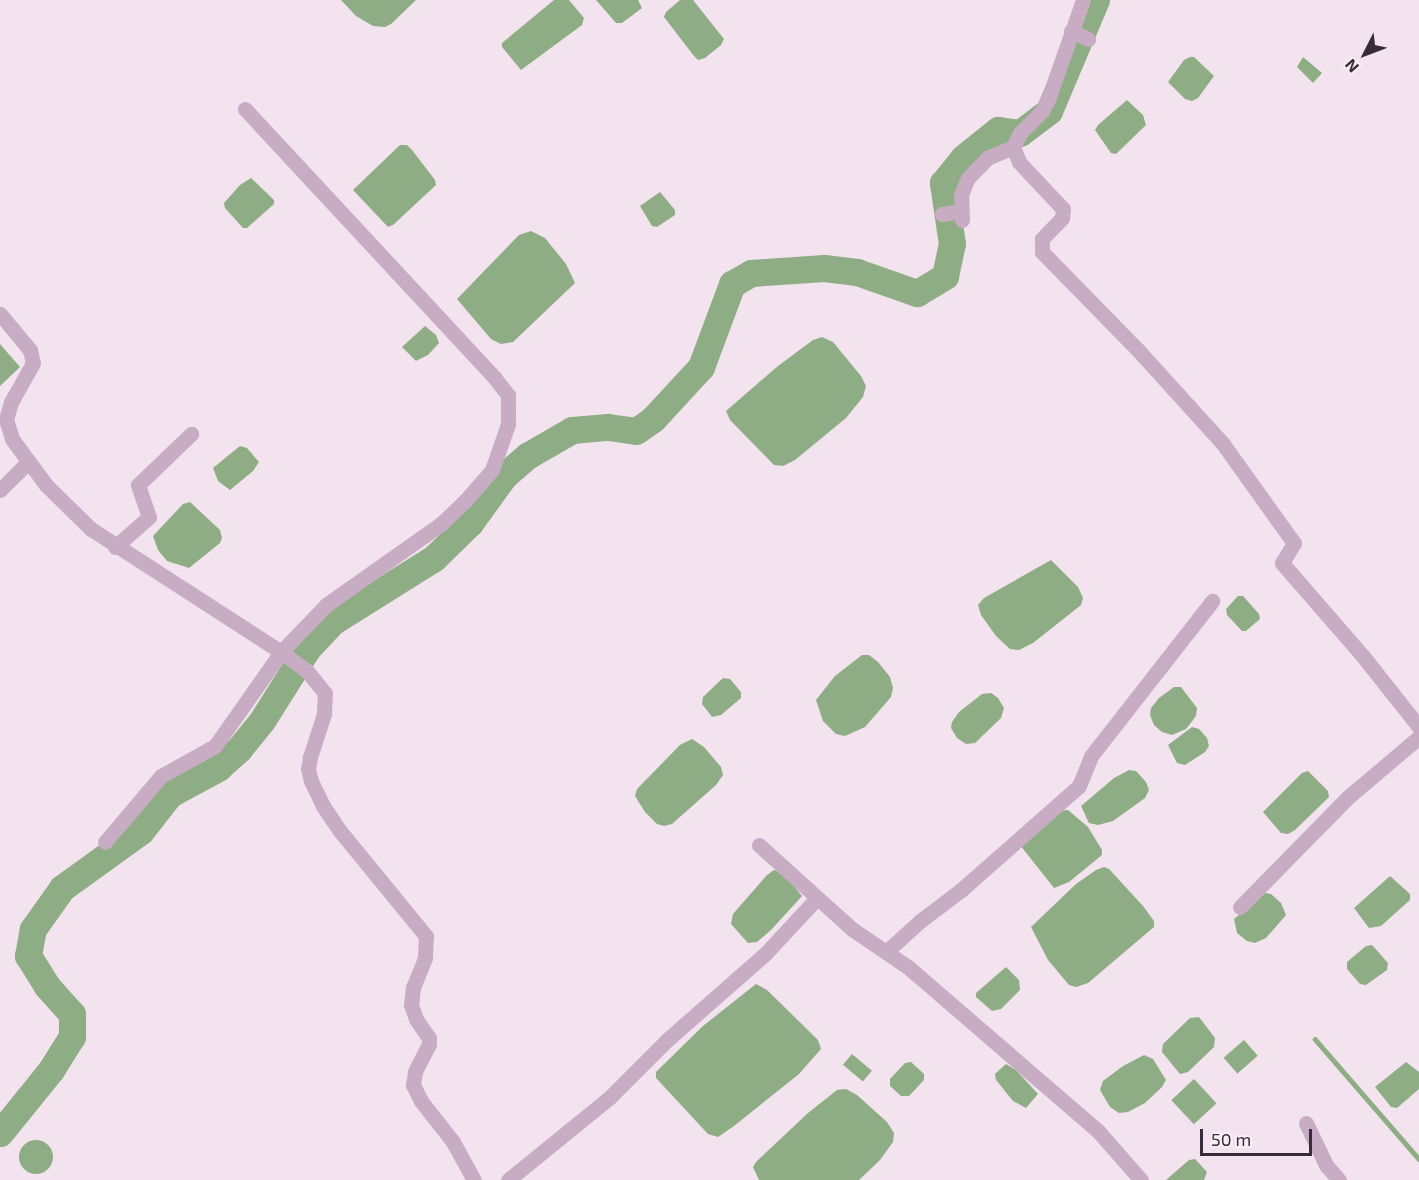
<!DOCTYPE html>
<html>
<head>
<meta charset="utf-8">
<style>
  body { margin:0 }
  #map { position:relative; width:1419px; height:1180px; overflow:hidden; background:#f2e3ef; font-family:"Exo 2",sans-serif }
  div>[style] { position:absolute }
  .water>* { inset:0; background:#8fad84; transform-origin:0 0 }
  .round { border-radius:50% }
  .stream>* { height:4.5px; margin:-2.25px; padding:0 2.25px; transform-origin:2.25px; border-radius:2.25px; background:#8fad84 }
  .river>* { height:27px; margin:-13.5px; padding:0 13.5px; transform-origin:13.5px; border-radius:13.5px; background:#8fad84 }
  .street>* { height:15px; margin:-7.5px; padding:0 7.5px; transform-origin:7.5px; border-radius:7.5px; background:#c7acc3 }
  span { translate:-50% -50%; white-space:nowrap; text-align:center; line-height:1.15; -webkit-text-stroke:5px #faeff7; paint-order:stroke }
  .north { position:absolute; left:1335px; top:24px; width:60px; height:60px; -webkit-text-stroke:4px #faeff7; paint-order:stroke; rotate:228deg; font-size:16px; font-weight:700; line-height:24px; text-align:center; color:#392c39 }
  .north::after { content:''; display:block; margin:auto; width:21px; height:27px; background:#392c39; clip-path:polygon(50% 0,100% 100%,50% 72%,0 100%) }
  .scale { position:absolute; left:1200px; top:1129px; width:112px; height:27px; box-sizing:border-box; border:3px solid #392c39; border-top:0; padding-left:8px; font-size:18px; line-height:21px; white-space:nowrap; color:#392c39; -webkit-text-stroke:4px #faeff7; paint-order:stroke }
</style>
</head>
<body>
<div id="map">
  <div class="water">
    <div style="clip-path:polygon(341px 0,416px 0,391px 24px,385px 27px,373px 26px,356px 16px)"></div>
    <div style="clip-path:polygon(554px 0,569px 0,584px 18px,582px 25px,521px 70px,502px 47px,502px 43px)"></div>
    <div style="clip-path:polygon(596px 0,638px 0,642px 8px,622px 23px,616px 23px)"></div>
    <div style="clip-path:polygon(680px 0,693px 0,724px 39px,721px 45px,705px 58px,698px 60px,694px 56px,664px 17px,666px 12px)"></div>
    <div style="clip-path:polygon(1190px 57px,1194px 57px,1214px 76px,1198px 98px,1192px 101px,1185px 99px,1168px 82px,1184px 60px)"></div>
    <div style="clip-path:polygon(1303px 57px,1322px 73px,1313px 83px,1297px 67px)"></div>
    <div style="clip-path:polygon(1127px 100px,1143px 115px,1146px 125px,1116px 154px,1111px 153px,1095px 130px,1098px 125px)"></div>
    <div style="clip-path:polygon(400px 145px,407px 145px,412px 150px,435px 180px,436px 185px,393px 225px,388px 227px,353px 190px)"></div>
    <div style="clip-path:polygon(251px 178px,274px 200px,274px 204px,247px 228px,243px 228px,225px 208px,224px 203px,240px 185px)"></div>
    <div style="clip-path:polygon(660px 192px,675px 210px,675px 215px,657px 227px,652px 226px,640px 206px)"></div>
    <div style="clip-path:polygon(531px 231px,545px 238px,566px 264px,575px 283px,513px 342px,501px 344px,491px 339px,457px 299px,519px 235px)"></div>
    <div style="clip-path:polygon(425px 326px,436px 335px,439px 343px,428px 355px,416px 361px,402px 347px)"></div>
    <div style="clip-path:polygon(822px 337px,833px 342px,861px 376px,866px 386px,863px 397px,846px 418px,795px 460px,783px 466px,774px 465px,730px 420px,726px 411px,778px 366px,813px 340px)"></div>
    <div style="clip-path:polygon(0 344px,20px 367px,0 386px)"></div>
    <div style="clip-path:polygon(240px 446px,247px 448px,259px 462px,253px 471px,230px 490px,218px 481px,213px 468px)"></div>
    <div style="clip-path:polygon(190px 502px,220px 530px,222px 538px,220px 543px,189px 568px,167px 561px,158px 550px,153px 536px,183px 504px)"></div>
    <div style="clip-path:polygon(1051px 560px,1078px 587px,1083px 598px,1081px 605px,1033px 643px,1019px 650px,1010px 649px,996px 636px,981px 615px,978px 605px,984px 598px)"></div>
    <div style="clip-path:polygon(1238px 596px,1243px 596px,1259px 614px,1260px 619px,1246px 631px,1242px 631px,1227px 615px,1226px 609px)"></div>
    <div style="clip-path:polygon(862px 655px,869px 655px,878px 662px,890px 677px,893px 688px,891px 697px,865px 727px,845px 736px,836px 734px,823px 721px,816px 700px,835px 676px)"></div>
    <div style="clip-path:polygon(723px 678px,730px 679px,741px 692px,741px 698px,721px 715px,712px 717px,702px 704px,703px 697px)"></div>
    <div style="clip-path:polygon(1174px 687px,1181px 687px,1197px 708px,1196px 716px,1186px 729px,1172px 735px,1162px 732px,1154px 725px,1150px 715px,1151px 708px,1159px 698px)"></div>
    <div style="clip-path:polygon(991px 693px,998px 698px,1004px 708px,1001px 718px,975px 743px,966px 744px,957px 738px,951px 728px,952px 722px,959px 712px,982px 694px)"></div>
    <div style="clip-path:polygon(1192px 727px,1199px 729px,1207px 738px,1209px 746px,1205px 752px,1185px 765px,1177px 763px,1168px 745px)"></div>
    <div style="clip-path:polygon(692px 739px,704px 747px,721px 767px,723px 775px,716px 785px,672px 824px,664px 826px,657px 824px,645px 812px,635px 796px,637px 789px,680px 745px)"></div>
    <div style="clip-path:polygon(1129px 770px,1136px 771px,1146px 782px,1149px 790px,1145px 798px,1113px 821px,1098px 825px,1089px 823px,1081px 806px,1114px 778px)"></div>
    <div style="clip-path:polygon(1308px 771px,1328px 791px,1329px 797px,1295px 830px,1288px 834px,1281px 833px,1263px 812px,1302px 773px)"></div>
    <div style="clip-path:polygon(1068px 810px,1088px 827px,1102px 850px,1102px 855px,1069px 882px,1054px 888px,1020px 845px,1058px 811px)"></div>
    <div style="clip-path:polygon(1104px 867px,1109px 869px,1143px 906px,1154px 921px,1154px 927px,1088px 983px,1076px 987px,1069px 985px,1048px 960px,1031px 927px,1076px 884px,1096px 870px)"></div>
    <div style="clip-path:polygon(774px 870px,782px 872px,802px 896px,771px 930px,757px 942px,748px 943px,731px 924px,733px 914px,767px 875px)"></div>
    <div style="clip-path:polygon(1390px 876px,1410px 894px,1410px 900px,1381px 926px,1369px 928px,1354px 908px)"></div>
    <div style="clip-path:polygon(1265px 893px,1271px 894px,1281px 903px,1286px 915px,1266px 938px,1255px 943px,1247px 941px,1237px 933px,1234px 919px)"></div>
    <div style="clip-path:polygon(1372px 945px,1388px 963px,1387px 970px,1366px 985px,1360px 984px,1347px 969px,1347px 962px,1366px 946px)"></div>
    <div style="clip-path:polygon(1006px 967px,1019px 980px,1020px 990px,1001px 1009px,992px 1011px,976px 997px,976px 993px)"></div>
    <div style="clip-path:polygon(756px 984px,767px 990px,818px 1040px,821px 1049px,799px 1074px,734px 1126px,718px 1137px,708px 1134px,656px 1078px,656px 1072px,703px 1026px)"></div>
    <div style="clip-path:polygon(1199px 1017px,1215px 1038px,1214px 1047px,1188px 1072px,1180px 1074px,1162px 1052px,1163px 1044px,1190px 1018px)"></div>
    <div style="left:1244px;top:1040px;width:21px;height:27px;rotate:49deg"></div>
    <div style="left:852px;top:1054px;width:26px;height:14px;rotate:40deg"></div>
    <div style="clip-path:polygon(1144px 1055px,1153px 1059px,1166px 1080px,1162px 1087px,1145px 1103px,1128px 1112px,1119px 1113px,1110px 1107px,1100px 1090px,1103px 1081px,1123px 1066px)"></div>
    <div style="clip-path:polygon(911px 1062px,924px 1074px,924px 1080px,909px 1096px,901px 1096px,890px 1086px,890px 1079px,905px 1063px)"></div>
    <div style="clip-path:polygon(1406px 1062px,1419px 1072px,1419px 1089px,1397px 1108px,1391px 1107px,1375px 1087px)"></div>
    <div style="clip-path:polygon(1006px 1064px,1016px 1070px,1038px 1094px,1026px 1108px,1013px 1101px,996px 1080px,995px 1074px)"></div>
    <div style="left:1194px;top:1079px;width:33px;height:31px;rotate:47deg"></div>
    <div style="clip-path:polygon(846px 1089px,857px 1095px,887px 1122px,894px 1133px,893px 1142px,880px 1160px,859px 1180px,759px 1180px,753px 1167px,756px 1162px,808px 1113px,837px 1090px)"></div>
    <div class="round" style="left:19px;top:1140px;width:34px;height:34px"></div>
    <div style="clip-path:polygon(1195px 1159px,1207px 1172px,1204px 1180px,1166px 1180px,1189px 1160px)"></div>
  </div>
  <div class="stream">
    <div style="left:1315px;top:1039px;width:159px;rotate:49.1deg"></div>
  </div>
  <div class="river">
    <div style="left:0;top:1133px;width:81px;rotate:-51deg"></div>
    <div style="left:51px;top:1070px;width:39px;rotate:-58deg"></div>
    <div style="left:72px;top:1037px;width:23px;rotate:-90deg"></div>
    <div style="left:72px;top:1014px;width:38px;rotate:-132deg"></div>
    <div style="left:47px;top:986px;width:36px;rotate:-122deg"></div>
    <div style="left:28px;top:956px;width:27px;rotate:-80deg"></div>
    <div style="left:33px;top:929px;width:50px;rotate:-54.7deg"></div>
    <div style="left:62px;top:888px;width:97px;rotate:-35.8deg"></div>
    <div style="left:141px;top:831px;width:47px;rotate:-51.9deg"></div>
    <div style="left:170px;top:794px;width:55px;rotate:-28.4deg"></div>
    <div style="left:218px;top:768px;width:28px;rotate:-42deg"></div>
    <div style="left:239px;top:749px;width:38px;rotate:-51deg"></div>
    <div style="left:263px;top:719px;width:83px;rotate:-57.8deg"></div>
    <div style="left:307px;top:649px;width:37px;rotate:-47deg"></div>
    <div style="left:332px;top:622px;width:120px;rotate:-32.1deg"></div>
    <div style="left:434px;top:558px;width:50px;rotate:-44.2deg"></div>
    <div style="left:470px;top:523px;width:58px;rotate:-54.1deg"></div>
    <div style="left:504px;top:476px;width:30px;rotate:-41deg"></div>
    <div style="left:527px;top:456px;width:52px;rotate:-30deg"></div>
    <div style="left:572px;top:430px;width:36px;rotate:-5deg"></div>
    <div style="left:608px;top:427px;width:28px;rotate:8deg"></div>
    <div style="left:636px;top:431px;width:21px;rotate:-35deg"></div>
    <div style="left:653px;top:419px;width:71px;rotate:-47.3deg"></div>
    <div style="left:701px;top:367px;width:89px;rotate:-69.5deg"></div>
    <div style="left:732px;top:284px;width:22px;rotate:-30deg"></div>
    <div style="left:751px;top:273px;width:73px;rotate:-3.9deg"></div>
    <div style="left:824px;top:268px;width:33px;rotate:7deg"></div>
    <div style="left:857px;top:272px;width:64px;rotate:19.3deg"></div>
    <div style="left:917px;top:293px;width:33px;rotate:-31deg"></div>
    <div style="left:945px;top:276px;width:33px;rotate:-78deg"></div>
    <div style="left:952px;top:244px;width:62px;rotate:-98.4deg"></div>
    <div style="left:943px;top:183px;width:32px;rotate:-51deg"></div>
    <div style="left:963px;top:158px;width:45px;rotate:-38.7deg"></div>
    <div style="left:998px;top:130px;width:22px;rotate:8deg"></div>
    <div style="left:1020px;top:133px;width:36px;rotate:-37deg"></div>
    <div style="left:1049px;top:111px;width:121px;rotate:-67.1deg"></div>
  </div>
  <div class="street">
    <div style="left:1071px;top:31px;width:19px;rotate:25deg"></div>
    <div style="left:1013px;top:147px;width:16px;rotate:68deg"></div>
    <div style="left:1019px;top:162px;width:64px;rotate:46.9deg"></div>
    <div style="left:1063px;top:209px;width:9px;rotate:96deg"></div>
    <div style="left:1062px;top:218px;width:29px;rotate:134deg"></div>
    <div style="left:1042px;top:239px;width:13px;rotate:90deg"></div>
    <div style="left:1042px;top:252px;width:136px;rotate:45.6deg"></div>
    <div style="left:1137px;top:349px;width:128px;rotate:47.8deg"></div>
    <div style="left:1223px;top:444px;width:122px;rotate:54.4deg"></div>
    <div style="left:1294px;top:543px;width:23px;rotate:121deg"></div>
    <div style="left:1282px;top:563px;width:122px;rotate:49deg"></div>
    <div style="left:1362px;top:655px;width:92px;rotate:51.6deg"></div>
    <div style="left:1013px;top:147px;width:16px;rotate:-63deg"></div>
    <div style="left:1020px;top:133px;width:31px;rotate:-45deg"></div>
    <div style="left:1042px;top:111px;width:16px;rotate:-63deg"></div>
    <div style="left:1049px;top:97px;width:103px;rotate:-70.7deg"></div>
    <div style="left:942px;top:214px;width:19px;rotate:-9deg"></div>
    <div style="left:962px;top:220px;width:25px;rotate:-92deg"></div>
    <div style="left:961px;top:195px;width:18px;rotate:-68deg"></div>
    <div style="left:968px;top:178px;width:28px;rotate:-46deg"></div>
    <div style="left:987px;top:158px;width:28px;rotate:-23deg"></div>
    <div style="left:0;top:314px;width:47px;rotate:50.2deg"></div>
    <div style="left:30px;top:350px;width:13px;rotate:77deg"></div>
    <div style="left:33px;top:363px;width:45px;rotate:119.4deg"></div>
    <div style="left:11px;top:402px;width:18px;rotate:106deg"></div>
    <div style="left:6px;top:419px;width:21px;rotate:73deg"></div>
    <div style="left:12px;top:439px;width:57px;rotate:53.5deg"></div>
    <div style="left:46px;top:485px;width:63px;rotate:44.4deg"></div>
    <div style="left:91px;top:529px;width:226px;rotate:32.9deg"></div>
    <div style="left:281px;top:652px;width:32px;rotate:36deg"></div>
    <div style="left:307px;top:671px;width:28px;rotate:51deg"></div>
    <div style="left:325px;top:693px;width:21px;rotate:93deg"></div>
    <div style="left:324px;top:714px;width:45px;rotate:108deg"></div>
    <div style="left:310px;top:757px;width:12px;rotate:99deg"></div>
    <div style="left:308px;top:769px;width:12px;rotate:76deg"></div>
    <div style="left:311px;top:781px;width:28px;rotate:64deg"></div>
    <div style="left:323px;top:806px;width:30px;rotate:56deg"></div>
    <div style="left:340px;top:831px;width:136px;rotate:50.7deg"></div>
    <div style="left:426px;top:936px;width:22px;rotate:93deg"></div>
    <div style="left:425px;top:958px;width:31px;rotate:112deg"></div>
    <div style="left:413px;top:987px;width:18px;rotate:96deg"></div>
    <div style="left:411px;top:1005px;width:15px;rotate:70deg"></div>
    <div style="left:416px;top:1019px;width:23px;rotate:56deg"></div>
    <div style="left:429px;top:1038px;width:6px;rotate:90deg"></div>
    <div style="left:429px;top:1044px;width:31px;rotate:117deg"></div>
    <div style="left:415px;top:1072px;width:13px;rotate:99deg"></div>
    <div style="left:413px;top:1085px;width:18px;rotate:63deg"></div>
    <div style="left:421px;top:1101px;width:52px;rotate:52deg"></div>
    <div style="left:453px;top:1142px;width:43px;rotate:61.1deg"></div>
    <div style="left:0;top:490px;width:38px;rotate:-45deg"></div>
    <div style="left:115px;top:547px;width:45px;rotate:-41.4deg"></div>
    <div style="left:149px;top:517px;width:34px;rotate:-109deg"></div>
    <div style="left:138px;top:485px;width:74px;rotate:-43.9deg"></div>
    <div style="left:105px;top:842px;width:87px;rotate:-49.7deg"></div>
    <div style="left:161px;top:776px;width:62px;rotate:-29.1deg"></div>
    <div style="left:215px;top:746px;width:115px;rotate:-54.9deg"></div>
    <div style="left:281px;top:652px;width:65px;rotate:-46.2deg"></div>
    <div style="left:326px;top:605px;width:141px;rotate:-35.2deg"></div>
    <div style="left:441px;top:524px;width:33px;rotate:-44deg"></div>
    <div style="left:465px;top:501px;width:41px;rotate:-48.9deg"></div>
    <div style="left:492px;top:470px;width:49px;rotate:-70.8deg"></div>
    <div style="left:508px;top:424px;width:29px;rotate:-90deg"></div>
    <div style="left:508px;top:395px;width:23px;rotate:-128deg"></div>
    <div style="left:494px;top:377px;width:366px;rotate:-132.9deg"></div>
    <div style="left:759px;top:845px;width:125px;rotate:42.1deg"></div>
    <div style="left:852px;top:929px;width:68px;rotate:34.2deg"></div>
    <div style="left:908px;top:967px;width:251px;rotate:40.8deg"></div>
    <div style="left:1098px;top:1131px;width:65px;rotate:48.7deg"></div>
    <div style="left:1240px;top:907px;width:153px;rotate:-45.5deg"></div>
    <div style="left:1347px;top:798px;width:94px;rotate:-40.3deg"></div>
    <div style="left:887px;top:951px;width:45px;rotate:-42.3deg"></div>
    <div style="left:920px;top:921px;width:51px;rotate:-37.1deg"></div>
    <div style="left:961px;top:890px;width:157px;rotate:-41.4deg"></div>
    <div style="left:1079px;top:786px;width:32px;rotate:-68deg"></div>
    <div style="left:1091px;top:756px;width:197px;rotate:-52deg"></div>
    <div style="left:1306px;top:1123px;width:47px;rotate:64.5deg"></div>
    <div style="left:1326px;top:1165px;width:20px;rotate:49deg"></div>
    <div style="left:508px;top:1180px;width:132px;rotate:-39.1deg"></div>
    <div style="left:610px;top:1097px;width:81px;rotate:-45deg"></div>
    <div style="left:667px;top:1040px;width:130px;rotate:-41.3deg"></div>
    <div style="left:765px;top:954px;width:76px;rotate:-47.1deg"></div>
  </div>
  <div class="north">N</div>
  <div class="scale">50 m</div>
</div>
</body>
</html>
